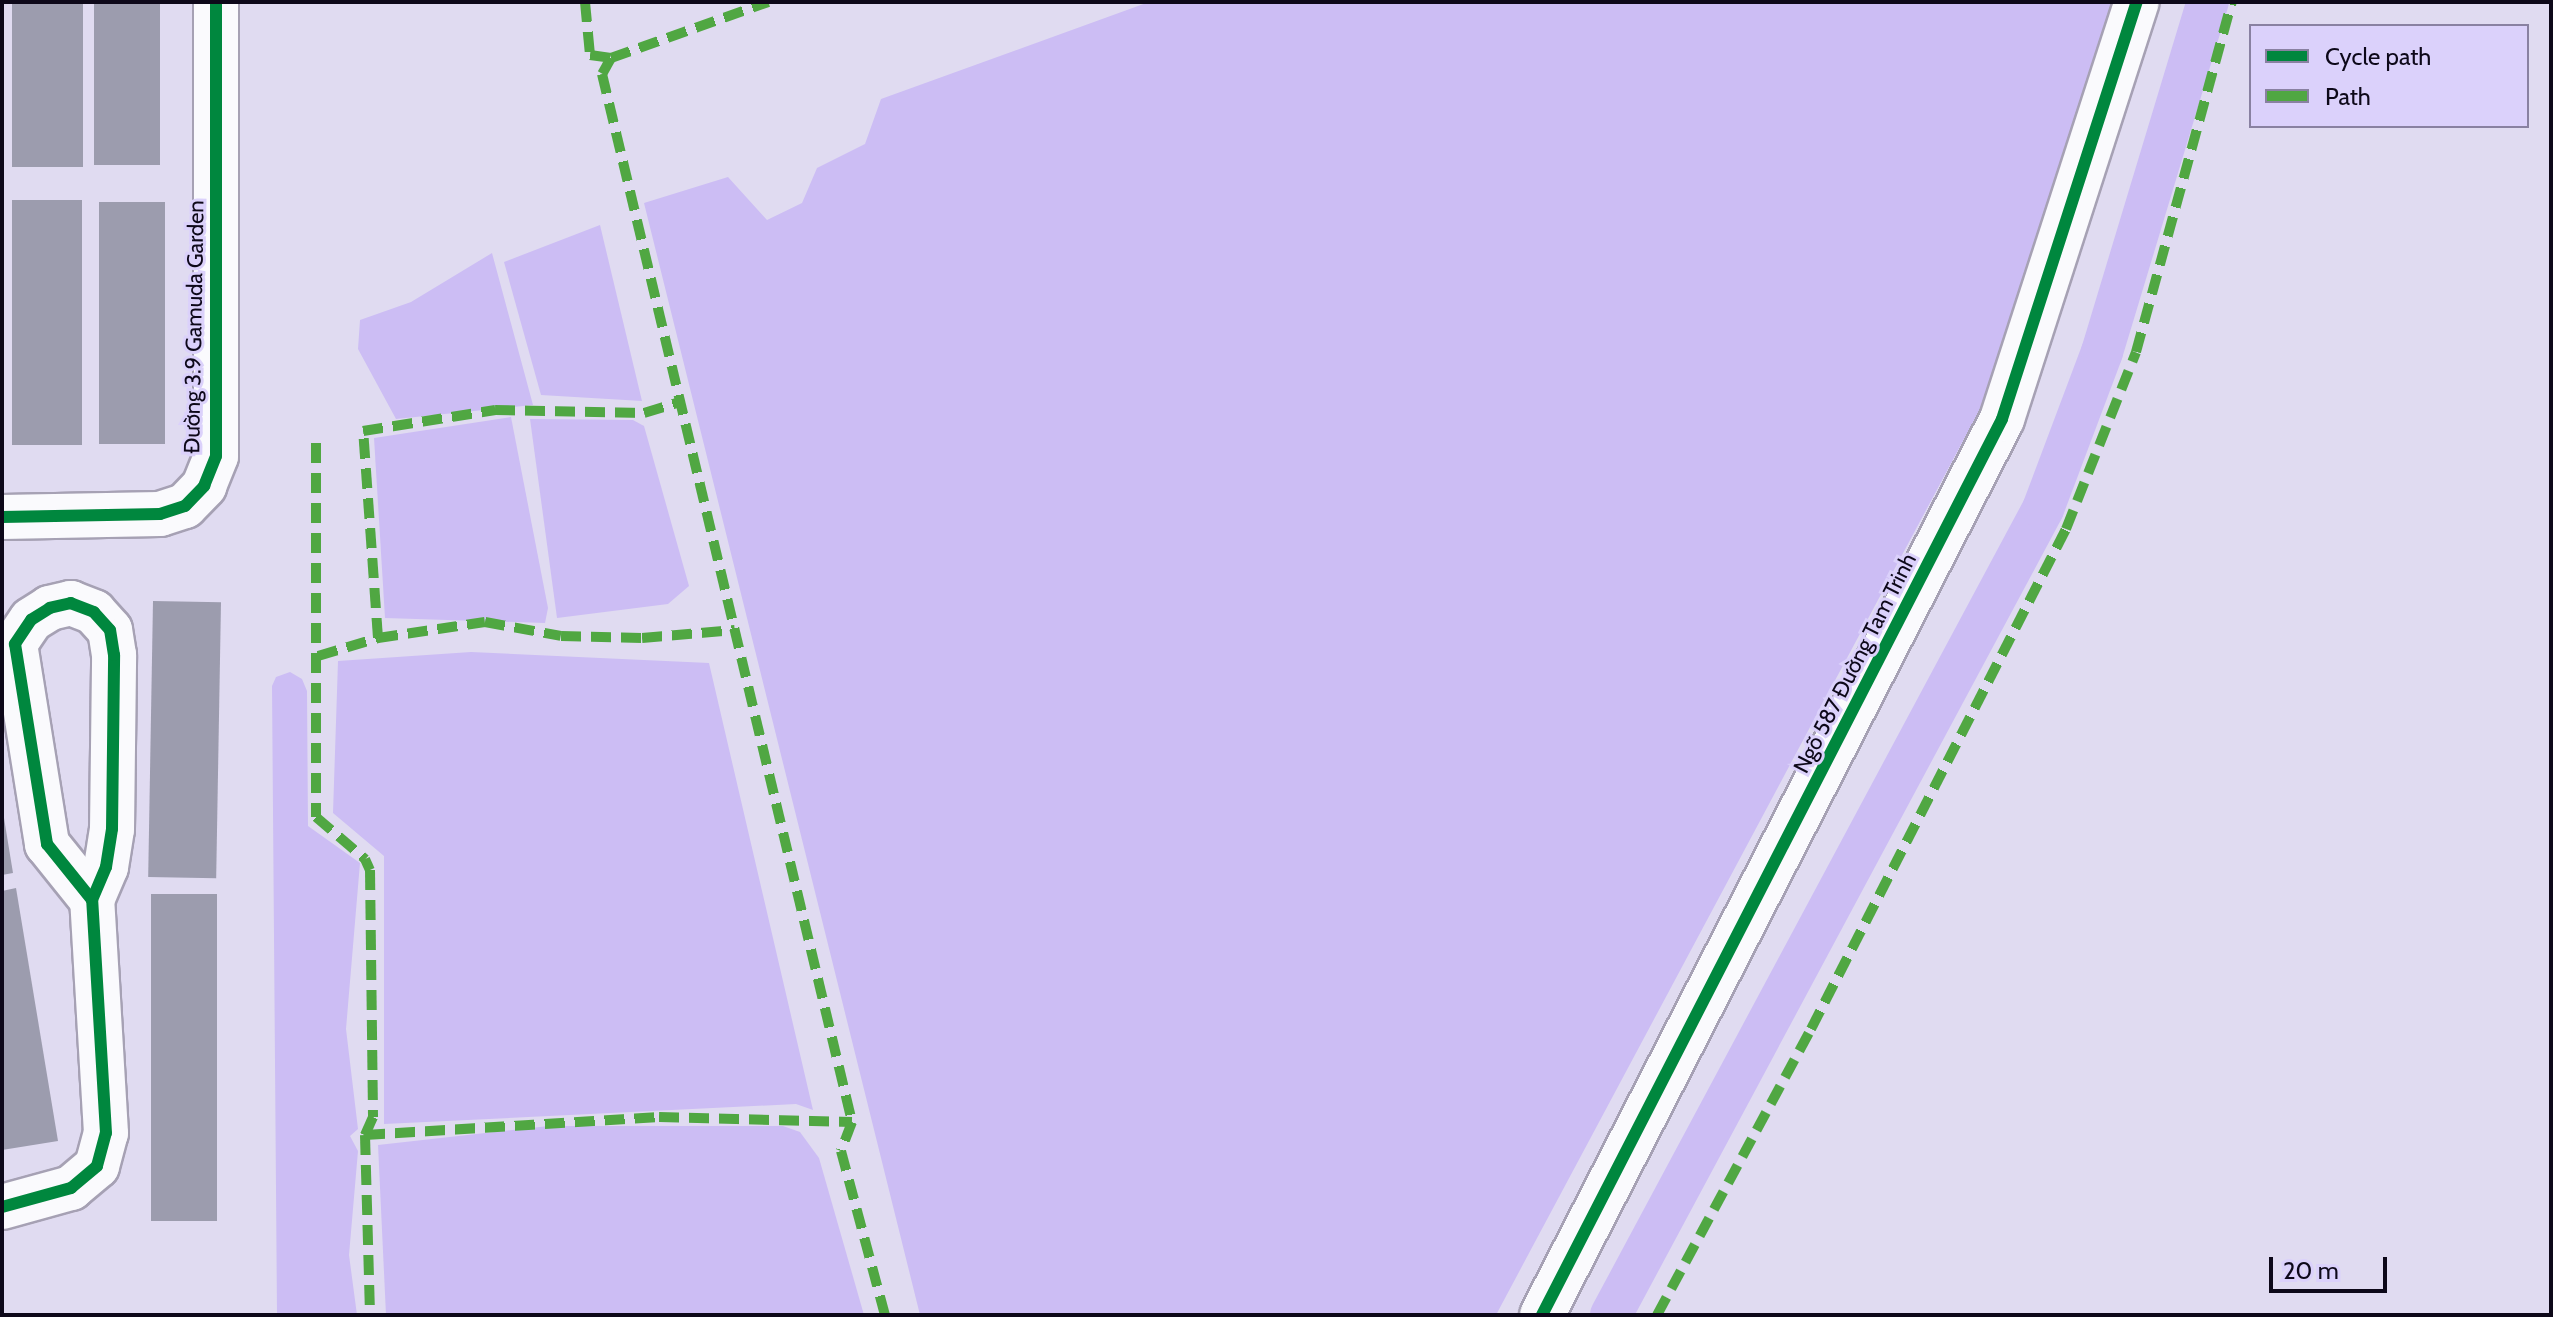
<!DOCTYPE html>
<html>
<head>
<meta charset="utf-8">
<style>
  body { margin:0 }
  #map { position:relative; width:2553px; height:1317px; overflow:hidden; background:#e0dbf1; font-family:Cabin,sans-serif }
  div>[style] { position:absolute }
  .water>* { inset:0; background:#ccbdf4 }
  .canal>* { height:42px; margin:-21px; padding:0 21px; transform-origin:21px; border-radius:21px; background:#ccbdf4 }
  .building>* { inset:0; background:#9c9cae; transform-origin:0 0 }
  .roads { filter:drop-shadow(2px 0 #a6a1b4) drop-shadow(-2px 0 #a6a1b4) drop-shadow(0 2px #a6a1b4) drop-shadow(0 -2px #a6a1b4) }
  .minor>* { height:44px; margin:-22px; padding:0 22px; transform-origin:22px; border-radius:22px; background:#fafafd }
  .tertiary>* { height:44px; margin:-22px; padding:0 22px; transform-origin:22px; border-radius:22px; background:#fafafd }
  .quiet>* { height:10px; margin-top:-5px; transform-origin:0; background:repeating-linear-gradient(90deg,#50a742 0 20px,transparent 0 30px) }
  .cycleway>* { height:12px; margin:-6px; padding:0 6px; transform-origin:6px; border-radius:6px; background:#00873e }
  span { translate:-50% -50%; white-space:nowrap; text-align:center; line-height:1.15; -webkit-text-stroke:6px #dbd1fb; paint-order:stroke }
  .street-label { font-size:22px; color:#0d0819 }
  .frame { position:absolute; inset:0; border:4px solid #0d0819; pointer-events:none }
  .legend { position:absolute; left:2249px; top:24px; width:280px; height:104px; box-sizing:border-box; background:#dbd1fb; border:2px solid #8981a1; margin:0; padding:10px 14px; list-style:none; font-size:24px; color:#0d0819 }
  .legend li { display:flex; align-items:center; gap:16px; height:40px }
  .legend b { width:40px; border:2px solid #8981a1 }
  .scale { position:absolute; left:2269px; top:1257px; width:118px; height:36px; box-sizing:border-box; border:4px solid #0d0819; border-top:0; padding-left:10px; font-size:24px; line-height:28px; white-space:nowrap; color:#0d0819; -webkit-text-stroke:6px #dbd1fb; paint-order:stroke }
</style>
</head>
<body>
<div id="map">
  <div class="water">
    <div style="clip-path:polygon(1149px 2px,2114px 2px,1995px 381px,1496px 1315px,920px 1315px,644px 203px,728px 177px,767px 220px,802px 203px,817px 168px,865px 144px,881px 99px)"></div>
    <div style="clip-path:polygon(600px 225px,642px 401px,541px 395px,504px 262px)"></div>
    <div style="clip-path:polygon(492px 253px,533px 405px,396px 419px,358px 349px,360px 320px,411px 302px)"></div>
    <div style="clip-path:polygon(511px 417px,548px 608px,545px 623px,385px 618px,374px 438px)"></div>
    <div style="clip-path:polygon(530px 419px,633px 420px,644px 426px,689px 586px,668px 604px,557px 618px)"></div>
    <div style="clip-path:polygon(471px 652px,709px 663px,813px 1110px,796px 1104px,384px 1124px,384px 856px,333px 813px,338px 661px)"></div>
    <div style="clip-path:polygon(290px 672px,302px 679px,307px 691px,308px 826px,360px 863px,346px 1029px,358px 1129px,350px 1136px,358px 1151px,349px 1255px,357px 1315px,277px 1315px,272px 686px,276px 677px)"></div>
    <div style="clip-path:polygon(549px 1126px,783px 1126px,800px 1132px,819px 1158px,864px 1315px,386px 1315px,378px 1145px)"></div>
  </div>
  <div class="canal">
    <div style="left:1611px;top:1315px;width:914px;rotate:-61.81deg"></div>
    <div style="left:2043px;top:509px;width:168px;rotate:-69.4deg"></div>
    <div style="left:2102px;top:352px;width:366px;rotate:-73.2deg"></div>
  </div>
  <div class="building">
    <div style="left:12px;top:2px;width:71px;height:165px"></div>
    <div style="left:94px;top:2px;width:66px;height:163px"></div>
    <div style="left:82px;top:200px;width:245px;height:70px;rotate:90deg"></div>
    <div style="left:165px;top:202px;width:242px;height:66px;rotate:90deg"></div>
    <div style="left:153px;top:601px;width:68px;height:276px;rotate:1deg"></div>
    <div style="clip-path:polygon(4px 818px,13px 873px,2px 875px,2px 819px)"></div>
    <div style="clip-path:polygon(16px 888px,58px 1141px,2px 1150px,2px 891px)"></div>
    <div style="left:151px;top:894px;width:66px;height:327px"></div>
  </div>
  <div class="roads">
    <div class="minor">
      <div style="left:2px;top:517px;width:158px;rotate:-1.1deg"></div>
      <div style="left:160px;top:514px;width:26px;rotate:-18deg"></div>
      <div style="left:185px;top:506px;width:28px;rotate:-46deg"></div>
      <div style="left:204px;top:486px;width:32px;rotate:-68deg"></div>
      <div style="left:216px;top:456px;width:454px;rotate:-90deg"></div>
      <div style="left:2px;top:1207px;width:72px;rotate:-15.4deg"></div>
      <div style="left:71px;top:1188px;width:34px;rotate:-40deg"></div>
      <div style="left:97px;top:1166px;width:34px;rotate:-75deg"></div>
      <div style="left:106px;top:1133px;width:233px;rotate:-93.4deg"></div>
      <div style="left:92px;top:900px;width:36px;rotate:-67deg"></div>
      <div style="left:106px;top:867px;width:38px;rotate:-81deg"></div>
      <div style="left:112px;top:829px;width:174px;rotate:-89.3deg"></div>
      <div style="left:114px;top:655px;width:25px;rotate:-99deg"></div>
      <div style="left:110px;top:630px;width:24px;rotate:-132deg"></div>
      <div style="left:94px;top:612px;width:25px;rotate:-159deg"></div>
      <div style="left:71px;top:603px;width:22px;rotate:167deg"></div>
      <div style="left:50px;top:608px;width:22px;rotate:148deg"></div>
      <div style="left:31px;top:620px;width:29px;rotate:124deg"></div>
      <div style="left:15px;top:644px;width:203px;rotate:80.9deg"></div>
      <div style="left:47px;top:844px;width:72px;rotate:51.2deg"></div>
    </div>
    <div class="tertiary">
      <div style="left:1542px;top:1315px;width:1007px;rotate:-62.82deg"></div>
      <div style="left:2002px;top:419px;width:438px;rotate:-72.1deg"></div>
    </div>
  </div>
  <div class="quiet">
    <div style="left:585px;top:2px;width:53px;rotate:84.6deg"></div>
    <div style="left:590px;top:55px;width:21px;rotate:8deg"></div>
    <div style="left:611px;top:58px;width:167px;rotate:-19.6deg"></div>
    <div style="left:611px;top:58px;width:18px;rotate:119deg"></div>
    <div style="left:602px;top:74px;width:1077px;rotate:76.58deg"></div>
    <div style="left:852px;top:1122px;width:31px;rotate:111deg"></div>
    <div style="left:841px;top:1151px;width:170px;rotate:75deg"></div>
    <div style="left:316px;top:443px;width:374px;rotate:90deg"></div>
    <div style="left:316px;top:817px;width:65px;rotate:40.6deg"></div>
    <div style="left:365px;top:859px;width:12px;rotate:66deg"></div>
    <div style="left:370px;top:870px;width:247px;rotate:89.3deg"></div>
    <div style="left:373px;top:1117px;width:20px;rotate:114deg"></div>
    <div style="left:365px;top:1135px;width:180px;rotate:88.4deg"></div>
    <div style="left:378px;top:638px;width:108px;rotate:-8.5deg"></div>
    <div style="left:485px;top:622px;width:77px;rotate:10.4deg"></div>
    <div style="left:561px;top:636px;width:81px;rotate:1.4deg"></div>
    <div style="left:642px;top:638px;width:93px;rotate:-4.9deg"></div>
    <div style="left:318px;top:656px;width:63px;rotate:-16.7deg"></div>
    <div style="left:378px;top:638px;width:208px;rotate:-94.1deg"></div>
    <div style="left:363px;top:431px;width:134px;rotate:-9deg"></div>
    <div style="left:495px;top:410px;width:149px;rotate:1.2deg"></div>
    <div style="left:644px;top:413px;width:39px;rotate:-17deg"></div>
    <div style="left:365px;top:1135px;width:295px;rotate:-3.5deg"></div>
    <div style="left:659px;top:1117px;width:193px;rotate:1.5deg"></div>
    <div style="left:1657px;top:1315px;width:325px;rotate:-61.7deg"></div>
    <div style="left:1811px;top:1029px;width:561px;rotate:-62.98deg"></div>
    <div style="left:2066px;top:529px;width:190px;rotate:-68.4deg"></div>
    <div style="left:2136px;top:352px;width:363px;rotate:-74.7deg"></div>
  </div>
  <div class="cycleway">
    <div style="left:2px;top:517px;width:158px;rotate:-1.1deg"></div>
    <div style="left:160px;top:514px;width:26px;rotate:-18deg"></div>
    <div style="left:185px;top:506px;width:28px;rotate:-46deg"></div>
    <div style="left:204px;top:486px;width:32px;rotate:-68deg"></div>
    <div style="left:216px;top:456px;width:454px;rotate:-90deg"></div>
    <div style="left:2px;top:1207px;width:72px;rotate:-15.4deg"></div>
    <div style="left:71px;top:1188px;width:34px;rotate:-40deg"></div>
    <div style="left:97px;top:1166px;width:34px;rotate:-75deg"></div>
    <div style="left:106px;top:1133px;width:233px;rotate:-93.4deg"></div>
    <div style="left:92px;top:900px;width:36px;rotate:-67deg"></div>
    <div style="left:106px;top:867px;width:38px;rotate:-81deg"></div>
    <div style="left:112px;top:829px;width:174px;rotate:-89.3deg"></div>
    <div style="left:114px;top:655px;width:25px;rotate:-99deg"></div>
    <div style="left:110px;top:630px;width:24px;rotate:-132deg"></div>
    <div style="left:94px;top:612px;width:25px;rotate:-159deg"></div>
    <div style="left:71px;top:603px;width:22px;rotate:167deg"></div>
    <div style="left:50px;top:608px;width:22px;rotate:148deg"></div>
    <div style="left:31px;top:620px;width:29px;rotate:124deg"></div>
    <div style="left:15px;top:644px;width:203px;rotate:80.9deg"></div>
    <div style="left:47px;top:844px;width:72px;rotate:51.2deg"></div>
    <div style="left:1542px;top:1315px;width:1007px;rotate:-62.82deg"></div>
    <div style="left:2002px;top:419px;width:438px;rotate:-72.1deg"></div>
  </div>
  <div class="street-label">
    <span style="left:194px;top:327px;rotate:-89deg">Đường 3.9 Gamuda Garden</span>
    <span style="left:1855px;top:663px;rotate:-63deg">Ngõ 587 Đường Tam Trinh</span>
  </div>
  <div class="frame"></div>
  <ul class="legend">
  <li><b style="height:10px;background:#00873e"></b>Cycle path</li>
  <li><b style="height:10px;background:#50a742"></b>Path</li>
  </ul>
  <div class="scale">20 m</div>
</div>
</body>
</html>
